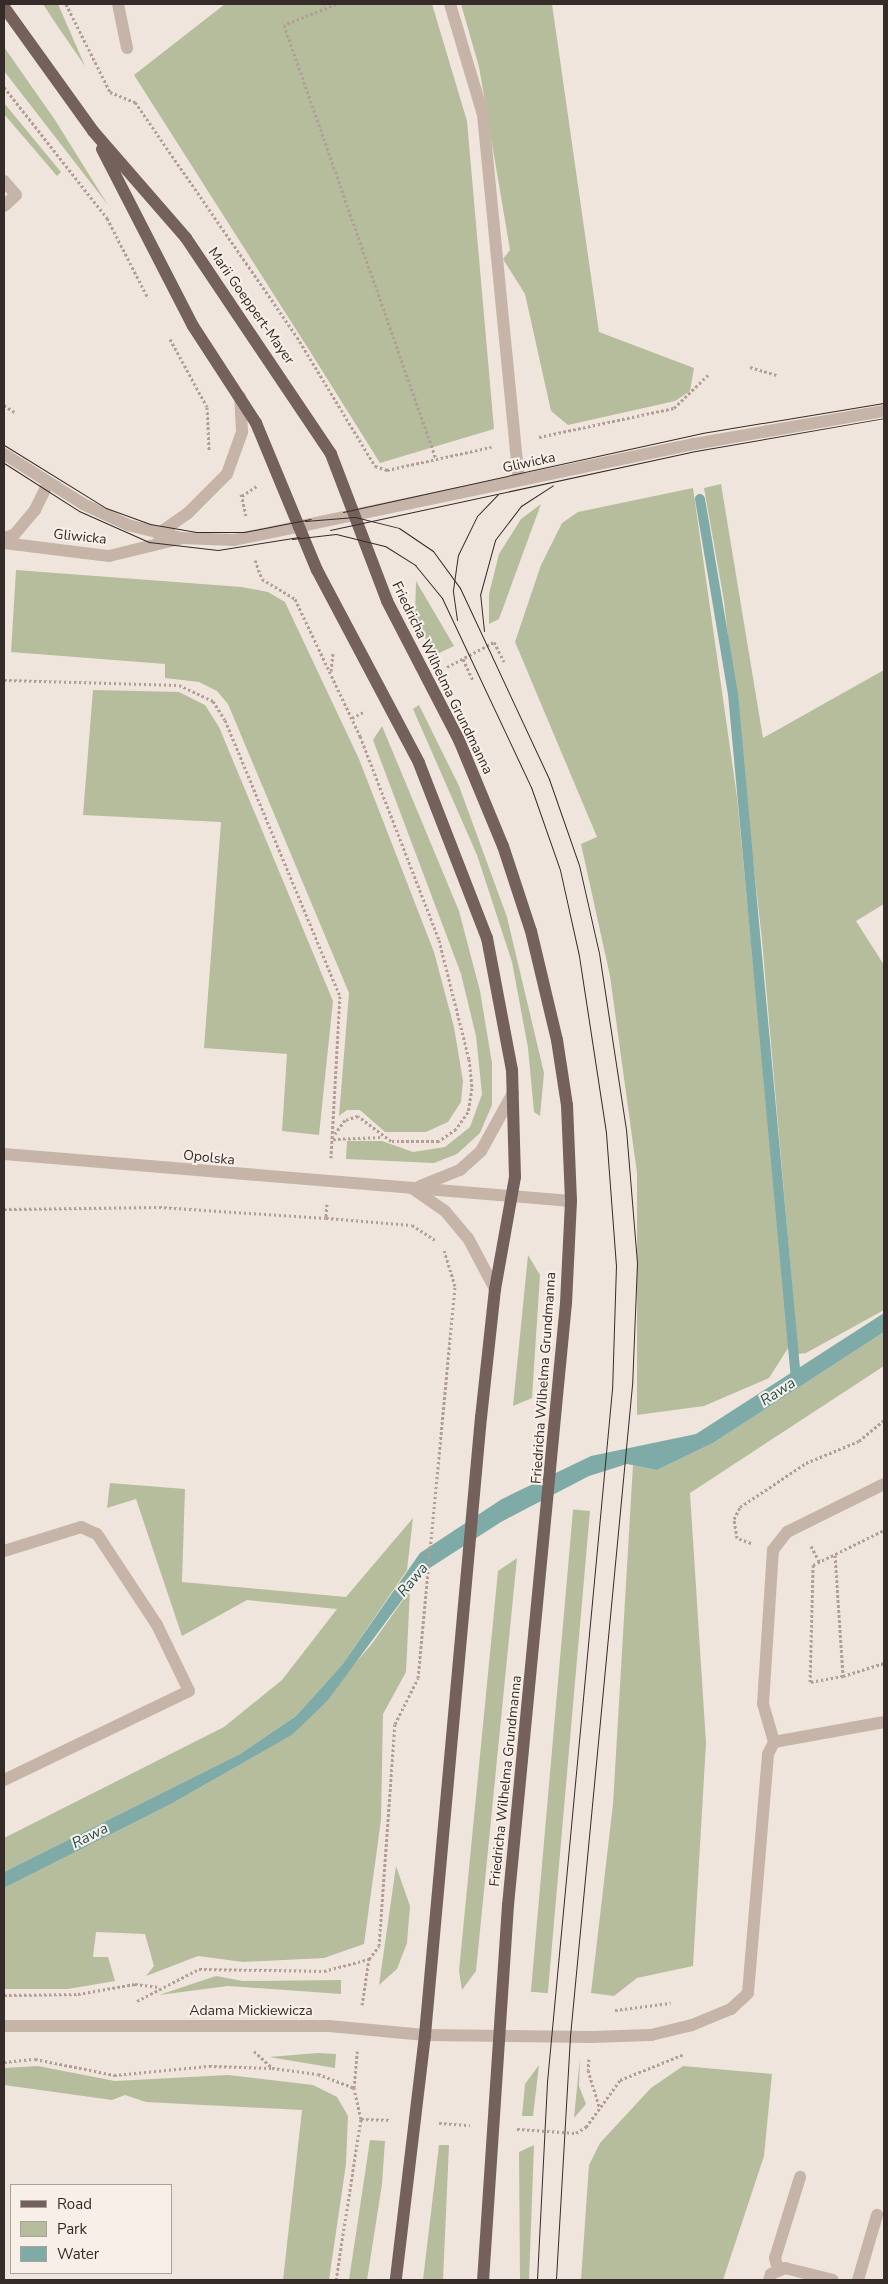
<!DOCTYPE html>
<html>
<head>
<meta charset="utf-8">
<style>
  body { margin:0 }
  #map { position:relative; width:888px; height:2284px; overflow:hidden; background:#f0e5dc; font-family:"Nunito Sans",sans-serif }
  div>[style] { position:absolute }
  .green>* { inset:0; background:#b6bd9d; transform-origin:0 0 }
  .water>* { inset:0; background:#7eaaa8 }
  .stream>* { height:10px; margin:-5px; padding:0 5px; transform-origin:5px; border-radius:5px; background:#7eaaa8 }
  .path>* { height:3px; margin-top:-1.5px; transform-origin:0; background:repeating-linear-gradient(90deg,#b29e94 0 2.5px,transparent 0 5px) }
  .minor>* { height:12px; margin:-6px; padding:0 6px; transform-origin:6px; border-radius:6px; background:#c7b4a9 }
  .major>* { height:12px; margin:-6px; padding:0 6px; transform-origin:6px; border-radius:6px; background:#75615b }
  .tram>* { height:1px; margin:-0.5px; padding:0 0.5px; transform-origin:0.5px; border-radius:0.5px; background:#352b28 }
  span { translate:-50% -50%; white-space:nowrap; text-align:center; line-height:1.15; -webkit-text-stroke:4px #f8efe8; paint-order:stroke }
  .street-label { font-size:14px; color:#352b28 }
  .water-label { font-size:15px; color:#215251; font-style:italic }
  .frame { position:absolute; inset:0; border:5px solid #352b28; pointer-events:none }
  .legend { position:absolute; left:10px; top:2184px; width:162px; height:90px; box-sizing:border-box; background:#f8efe8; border:1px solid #aaa19b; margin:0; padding:6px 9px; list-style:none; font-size:15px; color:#352b28 }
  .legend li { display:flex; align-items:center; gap:10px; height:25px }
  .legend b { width:25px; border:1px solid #aaa19b }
</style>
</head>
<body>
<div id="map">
  <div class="green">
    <div style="clip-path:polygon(43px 4px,58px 4px,85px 66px,56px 24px)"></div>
    <div style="clip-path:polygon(225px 4px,432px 4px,467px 121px,494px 429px,380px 463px,311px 353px,134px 75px)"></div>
    <div style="clip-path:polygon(461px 4px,552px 4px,599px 332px,694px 368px,690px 391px,675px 401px,568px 425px,551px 411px,525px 294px,503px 259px,510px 250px,479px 67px)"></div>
    <div style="clip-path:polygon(4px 47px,55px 120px,108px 205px,4px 71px)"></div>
    <div style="clip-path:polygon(4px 103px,61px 172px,57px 176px,4px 114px)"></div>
    <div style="clip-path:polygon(721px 484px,763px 738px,884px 670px,884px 904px,856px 921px,884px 965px,884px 1310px,806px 1353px,798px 1354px,762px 940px,724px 601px,704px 488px)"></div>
    <div style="clip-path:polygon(693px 488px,737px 797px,790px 1345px,769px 1378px,704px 1406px,637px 1415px,637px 1173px,610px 976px,581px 844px,597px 837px,515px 642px,541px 565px,562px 523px,578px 512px)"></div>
    <div style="clip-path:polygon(541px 504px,499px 619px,489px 624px,489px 594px,499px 554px,521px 519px)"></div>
    <div style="clip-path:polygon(16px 570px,242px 587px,268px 592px,285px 602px,359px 759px,434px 952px,454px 1027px,463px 1081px,461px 1102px,448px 1122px,426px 1132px,385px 1132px,360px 1110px,347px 1110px,339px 1116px,349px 993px,228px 704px,217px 691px,199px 682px,165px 678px,165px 664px,11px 652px)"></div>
    <div style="clip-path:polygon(416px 581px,454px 646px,433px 656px,415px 613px)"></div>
    <div style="clip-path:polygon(93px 690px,179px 692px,205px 705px,219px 727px,333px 1001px,319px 1135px,282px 1131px,287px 1054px,204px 1048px,221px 822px,83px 815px)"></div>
    <div style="clip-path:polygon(419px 705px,459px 786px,507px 917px,544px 1073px,540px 1116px,534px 1112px,528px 1048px,512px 962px,477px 855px,413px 709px)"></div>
    <div style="clip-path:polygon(382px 726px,459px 911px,480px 991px,492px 1063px,492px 1105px,480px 1133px,457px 1154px,434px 1163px,346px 1159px,347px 1141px,382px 1141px,413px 1152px,445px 1147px,470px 1127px,482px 1094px,476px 1036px,461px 974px,373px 740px)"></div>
    <div style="clip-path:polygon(528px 1255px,540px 1275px,532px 1398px,513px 1406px)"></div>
    <div style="clip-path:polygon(884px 1332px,884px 1366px,690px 1493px,706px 1743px,693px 1966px,637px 1978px,614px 1996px,591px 1993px,613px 1804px,633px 1465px,657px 1470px,713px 1443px)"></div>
    <div style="clip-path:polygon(110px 1483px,185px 1489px,182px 1582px,346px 1597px,413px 1518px,407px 1570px,342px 1665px,296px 1716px,240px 1754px,4px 1872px,4px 1838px,224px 1727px,282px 1680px,337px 1609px,247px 1600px,182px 1636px,136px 1499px,107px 1508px)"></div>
    <div style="left:590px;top:1511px;width:484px;height:17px;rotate:95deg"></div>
    <div style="clip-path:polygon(517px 1558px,476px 1971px,462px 1990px,459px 1971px,498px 1571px)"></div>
    <div style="clip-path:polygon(410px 1590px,406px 1672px,383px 1714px,381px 1820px,364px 1944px,324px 1958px,243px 1962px,198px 1956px,146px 1976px,154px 1966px,145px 1934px,96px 1932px,93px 1957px,108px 1957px,115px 1981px,68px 1989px,4px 1989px,4px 1888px,171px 1804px,292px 1735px,371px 1645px)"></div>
    <div style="clip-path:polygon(396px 1866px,410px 1906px,407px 1943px,397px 1969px,379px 1985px)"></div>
    <div style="clip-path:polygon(216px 1976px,243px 1981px,341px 1980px,341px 1994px,228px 1986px,159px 1995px)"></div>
    <div style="clip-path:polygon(318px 2053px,336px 2054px,335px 2068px,269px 2057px)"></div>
    <div style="clip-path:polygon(580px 2057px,579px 2086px,586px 2104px,574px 2118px)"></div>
    <div style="clip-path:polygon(539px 2065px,533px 2116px,522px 2116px,525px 2084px)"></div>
    <div style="clip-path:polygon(38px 2066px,115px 2081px,228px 2075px,313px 2085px,337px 2097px,348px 2116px,346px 2164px,329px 2280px,283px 2280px,302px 2110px,146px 2102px,125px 2095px,112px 2100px,4px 2085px,4px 2068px)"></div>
    <div style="clip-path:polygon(683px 2066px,772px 2074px,764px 2156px,723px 2280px,581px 2280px,589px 2165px,600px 2143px,651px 2088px)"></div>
    <div style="clip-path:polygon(370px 2140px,385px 2141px,382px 2184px,367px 2280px,349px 2280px)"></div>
    <div style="clip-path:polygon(439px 2145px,449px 2145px,443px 2280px,423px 2280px)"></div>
    <div style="clip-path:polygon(534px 2145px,529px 2280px,520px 2280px,519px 2152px)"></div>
  </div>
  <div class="water">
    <div style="clip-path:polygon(884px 1313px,884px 1332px,713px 1443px,657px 1470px,627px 1464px,589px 1476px,501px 1522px,422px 1573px,328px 1700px,292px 1735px,171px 1804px,4px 1888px,4px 1872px,240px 1754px,296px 1716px,342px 1665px,420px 1553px,502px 1499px,591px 1456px,696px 1434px)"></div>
  </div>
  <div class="stream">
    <div style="left:700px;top:499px;width:198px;rotate:80.4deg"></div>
    <div style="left:733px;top:694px;width:689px;rotate:84.75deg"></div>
  </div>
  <div class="path">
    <div style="left:66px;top:4px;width:98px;rotate:63.4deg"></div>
    <div style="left:110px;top:92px;width:27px;rotate:22deg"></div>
    <div style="left:135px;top:102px;width:285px;rotate:55.4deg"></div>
    <div style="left:297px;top:337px;width:151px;rotate:58.8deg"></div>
    <div style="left:375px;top:466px;width:13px;rotate:18deg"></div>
    <div style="left:387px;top:470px;width:107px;rotate:-12.5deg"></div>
    <div style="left:336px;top:4px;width:56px;rotate:158deg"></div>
    <div style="left:284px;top:25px;width:459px;rotate:70.7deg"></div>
    <div style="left:4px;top:87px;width:167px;rotate:51.8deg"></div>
    <div style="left:107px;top:218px;width:90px;rotate:62.9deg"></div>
    <div style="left:170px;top:339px;width:77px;rotate:61.4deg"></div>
    <div style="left:207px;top:407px;width:43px;rotate:87.3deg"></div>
    <div style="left:750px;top:367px;width:28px;rotate:17deg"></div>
    <div style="left:4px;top:405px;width:14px;rotate:34deg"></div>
    <div style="left:539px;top:437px;width:138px;rotate:-12.1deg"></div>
    <div style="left:674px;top:408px;width:50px;rotate:-44.2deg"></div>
    <div style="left:241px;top:494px;width:22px;rotate:77deg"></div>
    <div style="left:242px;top:496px;width:18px;rotate:-34deg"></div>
    <div style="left:255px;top:560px;width:20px;rotate:70deg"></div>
    <div style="left:262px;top:579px;width:39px;rotate:31deg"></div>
    <div style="left:295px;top:599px;width:152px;rotate:64.6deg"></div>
    <div style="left:360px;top:736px;width:219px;rotate:68.8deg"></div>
    <div style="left:439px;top:940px;width:123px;rotate:75.9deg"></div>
    <div style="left:469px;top:1059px;width:29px;rotate:84deg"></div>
    <div style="left:472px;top:1088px;width:24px;rotate:99deg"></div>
    <div style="left:468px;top:1112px;width:21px;rotate:125deg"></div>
    <div style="left:456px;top:1129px;width:21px;rotate:145deg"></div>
    <div style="left:439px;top:1141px;width:48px;rotate:180deg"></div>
    <div style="left:391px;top:1141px;width:41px;rotate:-142.9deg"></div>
    <div style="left:358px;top:1116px;width:14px;rotate:163deg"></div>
    <div style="left:345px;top:1120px;width:17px;rotate:126deg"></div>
    <div style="left:463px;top:659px;width:23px;rotate:65deg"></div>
    <div style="left:447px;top:667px;width:53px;rotate:-28deg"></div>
    <div style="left:494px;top:642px;width:22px;rotate:63deg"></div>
    <div style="left:331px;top:671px;width:19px;rotate:-84deg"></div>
    <div style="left:4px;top:680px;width:175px;rotate:1.6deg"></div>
    <div style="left:179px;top:685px;width:38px;rotate:25deg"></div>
    <div style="left:213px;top:701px;width:22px;rotate:58deg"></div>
    <div style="left:225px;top:720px;width:299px;rotate:67.4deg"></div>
    <div style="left:340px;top:996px;width:162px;rotate:93.2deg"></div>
    <div style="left:352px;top:718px;width:15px;rotate:-28deg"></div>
    <div style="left:333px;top:1139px;width:49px;rotate:-2.3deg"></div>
    <div style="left:327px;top:1204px;width:14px;rotate:94deg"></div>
    <div style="left:326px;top:1218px;width:86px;rotate:4.7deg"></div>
    <div style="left:412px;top:1225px;width:27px;rotate:33deg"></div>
    <div style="left:4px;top:1209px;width:155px;rotate:-0.7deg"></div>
    <div style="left:159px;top:1207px;width:167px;rotate:3.8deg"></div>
    <div style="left:751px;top:1543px;width:15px;rotate:-160deg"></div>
    <div style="left:737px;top:1538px;width:19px;rotate:-99deg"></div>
    <div style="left:734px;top:1519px;width:13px;rotate:-63deg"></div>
    <div style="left:740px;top:1507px;width:79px;rotate:-33.7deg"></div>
    <div style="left:806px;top:1463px;width:57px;rotate:-22.5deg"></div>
    <div style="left:859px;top:1441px;width:33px;rotate:-40deg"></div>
    <div style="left:811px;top:1546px;width:19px;rotate:62deg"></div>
    <div style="left:835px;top:1555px;width:121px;rotate:86.2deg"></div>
    <div style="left:843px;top:1676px;width:34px;rotate:170deg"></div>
    <div style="left:810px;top:1682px;width:117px;rotate:-88.5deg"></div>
    <div style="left:813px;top:1565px;width:79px;rotate:-26.2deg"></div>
    <div style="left:843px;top:1676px;width:43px;rotate:-17.6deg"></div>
    <div style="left:4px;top:1995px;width:74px;rotate:-0.8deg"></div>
    <div style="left:78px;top:1994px;width:58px;rotate:-10deg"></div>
    <div style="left:135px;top:1984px;width:24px;rotate:7deg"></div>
    <div style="left:137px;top:2001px;width:70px;rotate:-27.3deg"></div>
    <div style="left:199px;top:1969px;width:125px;rotate:0.9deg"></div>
    <div style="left:324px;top:1971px;width:47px;rotate:-14.9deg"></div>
    <div style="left:362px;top:2005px;width:47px;rotate:-81.3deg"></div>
    <div style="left:369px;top:1959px;width:16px;rotate:-52deg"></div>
    <div style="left:379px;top:1946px;width:223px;rotate:-85.9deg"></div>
    <div style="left:395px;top:1724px;width:51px;rotate:-63.4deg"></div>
    <div style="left:418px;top:1678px;width:394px;rotate:-84.6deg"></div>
    <div style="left:455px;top:1286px;width:37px;rotate:-107deg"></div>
    <div style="left:615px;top:2010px;width:56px;rotate:-7.1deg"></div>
    <div style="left:254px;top:2051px;width:23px;rotate:43deg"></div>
    <div style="left:589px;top:2059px;width:11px;rotate:95deg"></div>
    <div style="left:588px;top:2070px;width:38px;rotate:73deg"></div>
    <div style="left:4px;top:2062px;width:31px;rotate:-6deg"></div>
    <div style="left:35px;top:2059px;width:81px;rotate:11.4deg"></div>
    <div style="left:114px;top:2075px;width:95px;rotate:-5.4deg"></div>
    <div style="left:209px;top:2066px;width:63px;rotate:1.8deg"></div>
    <div style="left:272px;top:2068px;width:46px;rotate:7.4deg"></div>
    <div style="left:318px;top:2074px;width:39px;rotate:21deg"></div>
    <div style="left:361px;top:2119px;width:30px;rotate:2deg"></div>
    <div style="left:439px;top:2123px;width:31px;rotate:4deg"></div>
    <div style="left:517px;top:2129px;width:59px;rotate:3.9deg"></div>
    <div style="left:576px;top:2133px;width:12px;rotate:-31deg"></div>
    <div style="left:586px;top:2127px;width:58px;rotate:-54.1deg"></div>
    <div style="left:620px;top:2080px;width:69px;rotate:-22.1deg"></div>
    <div style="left:336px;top:2280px;width:163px;rotate:-81.2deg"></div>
    <div style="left:361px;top:2119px;width:32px;rotate:-103deg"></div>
    <div style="left:354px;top:2088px;width:37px;rotate:-85deg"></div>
  </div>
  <div class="minor">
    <div style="left:118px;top:4px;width:45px;rotate:78.4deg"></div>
    <div style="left:450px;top:4px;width:116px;rotate:73.4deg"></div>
    <div style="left:483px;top:115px;width:367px;rotate:84.4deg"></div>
    <div style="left:4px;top:181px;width:18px;rotate:49deg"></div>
    <div style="left:16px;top:195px;width:16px;rotate:137deg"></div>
    <div style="left:4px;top:454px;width:93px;rotate:32.3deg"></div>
    <div style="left:83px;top:504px;width:50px;rotate:25deg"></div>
    <div style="left:128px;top:525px;width:55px;rotate:13.8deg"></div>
    <div style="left:181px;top:538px;width:53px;rotate:2.2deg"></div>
    <div style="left:234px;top:540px;width:470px;rotate:-11.8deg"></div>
    <div style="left:694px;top:444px;width:193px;rotate:-9.9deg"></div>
    <div style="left:158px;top:534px;width:37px;rotate:-35deg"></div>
    <div style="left:188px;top:513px;width:55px;rotate:-45deg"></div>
    <div style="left:227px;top:474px;width:45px;rotate:-70.3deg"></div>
    <div style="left:242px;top:432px;width:35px;rotate:-93deg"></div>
    <div style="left:4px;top:538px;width:10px;rotate:-17deg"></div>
    <div style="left:14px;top:535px;width:33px;rotate:-50deg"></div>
    <div style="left:35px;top:510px;width:30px;rotate:-64deg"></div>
    <div style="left:4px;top:543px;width:106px;rotate:7.1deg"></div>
    <div style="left:109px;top:556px;width:72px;rotate:-13.7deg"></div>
    <div style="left:4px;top:1154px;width:569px;rotate:4.74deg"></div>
    <div style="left:420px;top:1186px;width:43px;rotate:-21.8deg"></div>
    <div style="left:460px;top:1170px;width:28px;rotate:-42deg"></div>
    <div style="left:481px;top:1151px;width:66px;rotate:-61.1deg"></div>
    <div style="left:412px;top:1188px;width:40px;rotate:34.9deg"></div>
    <div style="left:445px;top:1211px;width:35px;rotate:50deg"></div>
    <div style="left:468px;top:1238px;width:58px;rotate:62.1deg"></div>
    <div style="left:4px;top:1551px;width:81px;rotate:-17.3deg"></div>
    <div style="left:81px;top:1527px;width:17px;rotate:24deg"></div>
    <div style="left:97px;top:1534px;width:109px;rotate:56.6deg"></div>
    <div style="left:157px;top:1625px;width:73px;rotate:64.1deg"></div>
    <div style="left:189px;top:1691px;width:205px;rotate:154.3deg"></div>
    <div style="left:774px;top:1742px;width:40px;rotate:-106deg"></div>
    <div style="left:763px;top:1704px;width:154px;rotate:-86.3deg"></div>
    <div style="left:773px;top:1550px;width:23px;rotate:-52deg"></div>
    <div style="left:787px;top:1532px;width:108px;rotate:-26.3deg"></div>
    <div style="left:4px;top:2026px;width:325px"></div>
    <div style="left:329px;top:2026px;width:96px;rotate:5.4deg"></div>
    <div style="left:425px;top:2035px;width:167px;rotate:0.7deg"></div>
    <div style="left:592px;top:2037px;width:59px;rotate:-1.9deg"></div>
    <div style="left:651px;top:2035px;width:42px;rotate:-13.7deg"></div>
    <div style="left:692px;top:2025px;width:42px;rotate:-22.3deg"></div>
    <div style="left:731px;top:2009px;width:23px;rotate:-43deg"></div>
    <div style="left:748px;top:1993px;width:240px;rotate:-85.2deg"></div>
    <div style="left:768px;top:1754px;width:13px;rotate:-63deg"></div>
    <div style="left:774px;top:1742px;width:112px;rotate:-10.3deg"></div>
    <div style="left:778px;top:2269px;width:11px;rotate:-105deg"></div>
    <div style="left:775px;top:2258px;width:85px;rotate:-72.8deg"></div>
    <div style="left:769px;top:2280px;width:6px;rotate:-72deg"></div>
    <div style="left:771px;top:2274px;width:15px;rotate:-23deg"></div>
    <div style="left:785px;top:2268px;width:49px;rotate:14deg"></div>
    <div style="left:858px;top:2280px;width:68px;rotate:-73.7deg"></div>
  </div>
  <div class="major">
    <div style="left:4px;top:7px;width:153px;rotate:54.3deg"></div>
    <div style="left:93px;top:131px;width:142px;rotate:49deg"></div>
    <div style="left:186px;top:238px;width:260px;rotate:56.1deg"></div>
    <div style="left:331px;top:454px;width:157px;rotate:69.1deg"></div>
    <div style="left:387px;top:601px;width:157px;rotate:62.6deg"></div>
    <div style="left:459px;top:740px;width:115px;rotate:67.5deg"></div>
    <div style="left:503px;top:846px;width:89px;rotate:71.8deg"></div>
    <div style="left:531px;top:931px;width:112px;rotate:76.6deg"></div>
    <div style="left:557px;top:1040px;width:66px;rotate:81.3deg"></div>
    <div style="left:567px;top:1105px;width:96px;rotate:87.6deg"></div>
    <div style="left:571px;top:1201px;width:102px;rotate:92.8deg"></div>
    <div style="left:566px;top:1303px;width:605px;rotate:95.5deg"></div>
    <div style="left:508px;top:1905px;width:376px;rotate:93.8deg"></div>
    <div style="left:102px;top:149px;width:199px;rotate:62.8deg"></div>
    <div style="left:193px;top:326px;width:116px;rotate:57deg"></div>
    <div style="left:256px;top:423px;width:159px;rotate:67.5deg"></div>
    <div style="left:317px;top:570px;width:218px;rotate:62.1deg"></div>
    <div style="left:419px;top:763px;width:188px;rotate:68.8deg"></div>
    <div style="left:487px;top:938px;width:134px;rotate:79.3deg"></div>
    <div style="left:512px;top:1070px;width:107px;rotate:88.4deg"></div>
    <div style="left:515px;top:1177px;width:114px;rotate:100.1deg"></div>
    <div style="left:495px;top:1289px;width:129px;rotate:96.2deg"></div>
    <div style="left:481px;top:1417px;width:621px;rotate:95.18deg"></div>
    <div style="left:425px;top:2035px;width:247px;rotate:96.8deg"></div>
  </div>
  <div class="tram">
    <div style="left:4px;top:445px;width:120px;rotate:31.7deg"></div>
    <div style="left:106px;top:508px;width:47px;rotate:20deg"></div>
    <div style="left:150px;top:524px;width:47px;rotate:9.9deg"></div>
    <div style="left:196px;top:532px;width:48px"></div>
    <div style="left:244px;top:532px;width:68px;rotate:-11deg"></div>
    <div style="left:4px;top:463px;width:89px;rotate:32.6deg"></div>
    <div style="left:79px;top:511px;width:77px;rotate:23.9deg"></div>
    <div style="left:149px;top:542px;width:69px;rotate:6.6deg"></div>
    <div style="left:218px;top:550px;width:82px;rotate:-9.1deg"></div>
    <div style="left:343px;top:512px;width:368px;rotate:-12.4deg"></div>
    <div style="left:702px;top:433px;width:184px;rotate:-9.4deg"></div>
    <div style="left:305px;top:521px;width:50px;rotate:-4.6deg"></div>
    <div style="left:355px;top:517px;width:45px;rotate:14deg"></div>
    <div style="left:399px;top:528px;width:41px;rotate:34.1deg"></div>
    <div style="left:433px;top:551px;width:46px;rotate:53.9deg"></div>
    <div style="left:460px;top:588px;width:211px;rotate:65deg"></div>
    <div style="left:549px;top:779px;width:91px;rotate:70.8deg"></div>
    <div style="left:579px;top:865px;width:90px;rotate:77.2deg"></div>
    <div style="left:599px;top:953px;width:178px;rotate:81.3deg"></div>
    <div style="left:626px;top:1129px;width:134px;rotate:85.3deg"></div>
    <div style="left:637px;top:1263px;width:122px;rotate:92.3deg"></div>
    <div style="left:632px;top:1385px;width:654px;rotate:95.44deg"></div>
    <div style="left:570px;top:2036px;width:244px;rotate:93.3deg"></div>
    <div style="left:330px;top:530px;width:368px;rotate:-12.2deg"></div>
    <div style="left:690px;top:452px;width:197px;rotate:-9.9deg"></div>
    <div style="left:292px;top:539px;width:44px;rotate:-6.5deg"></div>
    <div style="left:336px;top:534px;width:50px;rotate:13.8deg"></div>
    <div style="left:385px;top:546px;width:36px;rotate:32deg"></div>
    <div style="left:415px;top:565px;width:43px;rotate:50.7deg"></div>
    <div style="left:442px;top:598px;width:209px;rotate:64.8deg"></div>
    <div style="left:531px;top:787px;width:88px;rotate:70.7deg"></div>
    <div style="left:560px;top:870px;width:88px;rotate:77.5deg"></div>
    <div style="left:579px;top:956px;width:179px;rotate:81.3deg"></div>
    <div style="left:606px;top:1133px;width:132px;rotate:85.7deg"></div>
    <div style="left:616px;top:1265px;width:124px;rotate:91.8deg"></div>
    <div style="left:612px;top:1389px;width:696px;rotate:95.36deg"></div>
    <div style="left:547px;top:2082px;width:198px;rotate:92.9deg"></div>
    <div style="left:457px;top:620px;width:30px;rotate:-98deg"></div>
    <div style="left:453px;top:590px;width:35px;rotate:-82deg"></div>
    <div style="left:458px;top:555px;width:43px;rotate:-64deg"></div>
    <div style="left:477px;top:516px;width:30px;rotate:-46deg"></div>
    <div style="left:484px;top:631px;width:36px;rotate:-96deg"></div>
    <div style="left:480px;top:595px;width:57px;rotate:-74.7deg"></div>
    <div style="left:495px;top:540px;width:43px;rotate:-52.6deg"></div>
    <div style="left:521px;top:506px;width:38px;rotate:-33deg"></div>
  </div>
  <div class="street-label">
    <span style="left:251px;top:306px;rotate:55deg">Marii Goeppert-Mayer</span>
    <span style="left:529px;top:463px;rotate:-12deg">Gliwicka</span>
    <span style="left:80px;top:537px;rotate:6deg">Gliwicka</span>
    <span style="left:442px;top:678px;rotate:64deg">Friedricha Wilhelma Grundmanna</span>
    <span style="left:209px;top:1158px;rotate:6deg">Opolska</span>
    <span style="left:544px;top:1378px;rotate:-86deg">Friedricha Wilhelma Grundmanna</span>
    <span style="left:506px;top:1781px;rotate:-84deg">Friedricha Wilhelma Grundmanna</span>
    <span style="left:251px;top:2011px">Adama Mickiewicza</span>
  </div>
  <div class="water-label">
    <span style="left:778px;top:1392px;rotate:-33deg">Rawa</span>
    <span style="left:413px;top:1580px;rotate:-50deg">Rawa</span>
    <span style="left:90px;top:1836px;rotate:-27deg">Rawa</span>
  </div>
  <div class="frame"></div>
  <ul class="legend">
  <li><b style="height:6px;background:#75615b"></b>Road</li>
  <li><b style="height:14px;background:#b6bd9d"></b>Park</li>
  <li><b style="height:14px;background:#7eaaa8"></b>Water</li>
  </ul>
</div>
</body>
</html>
